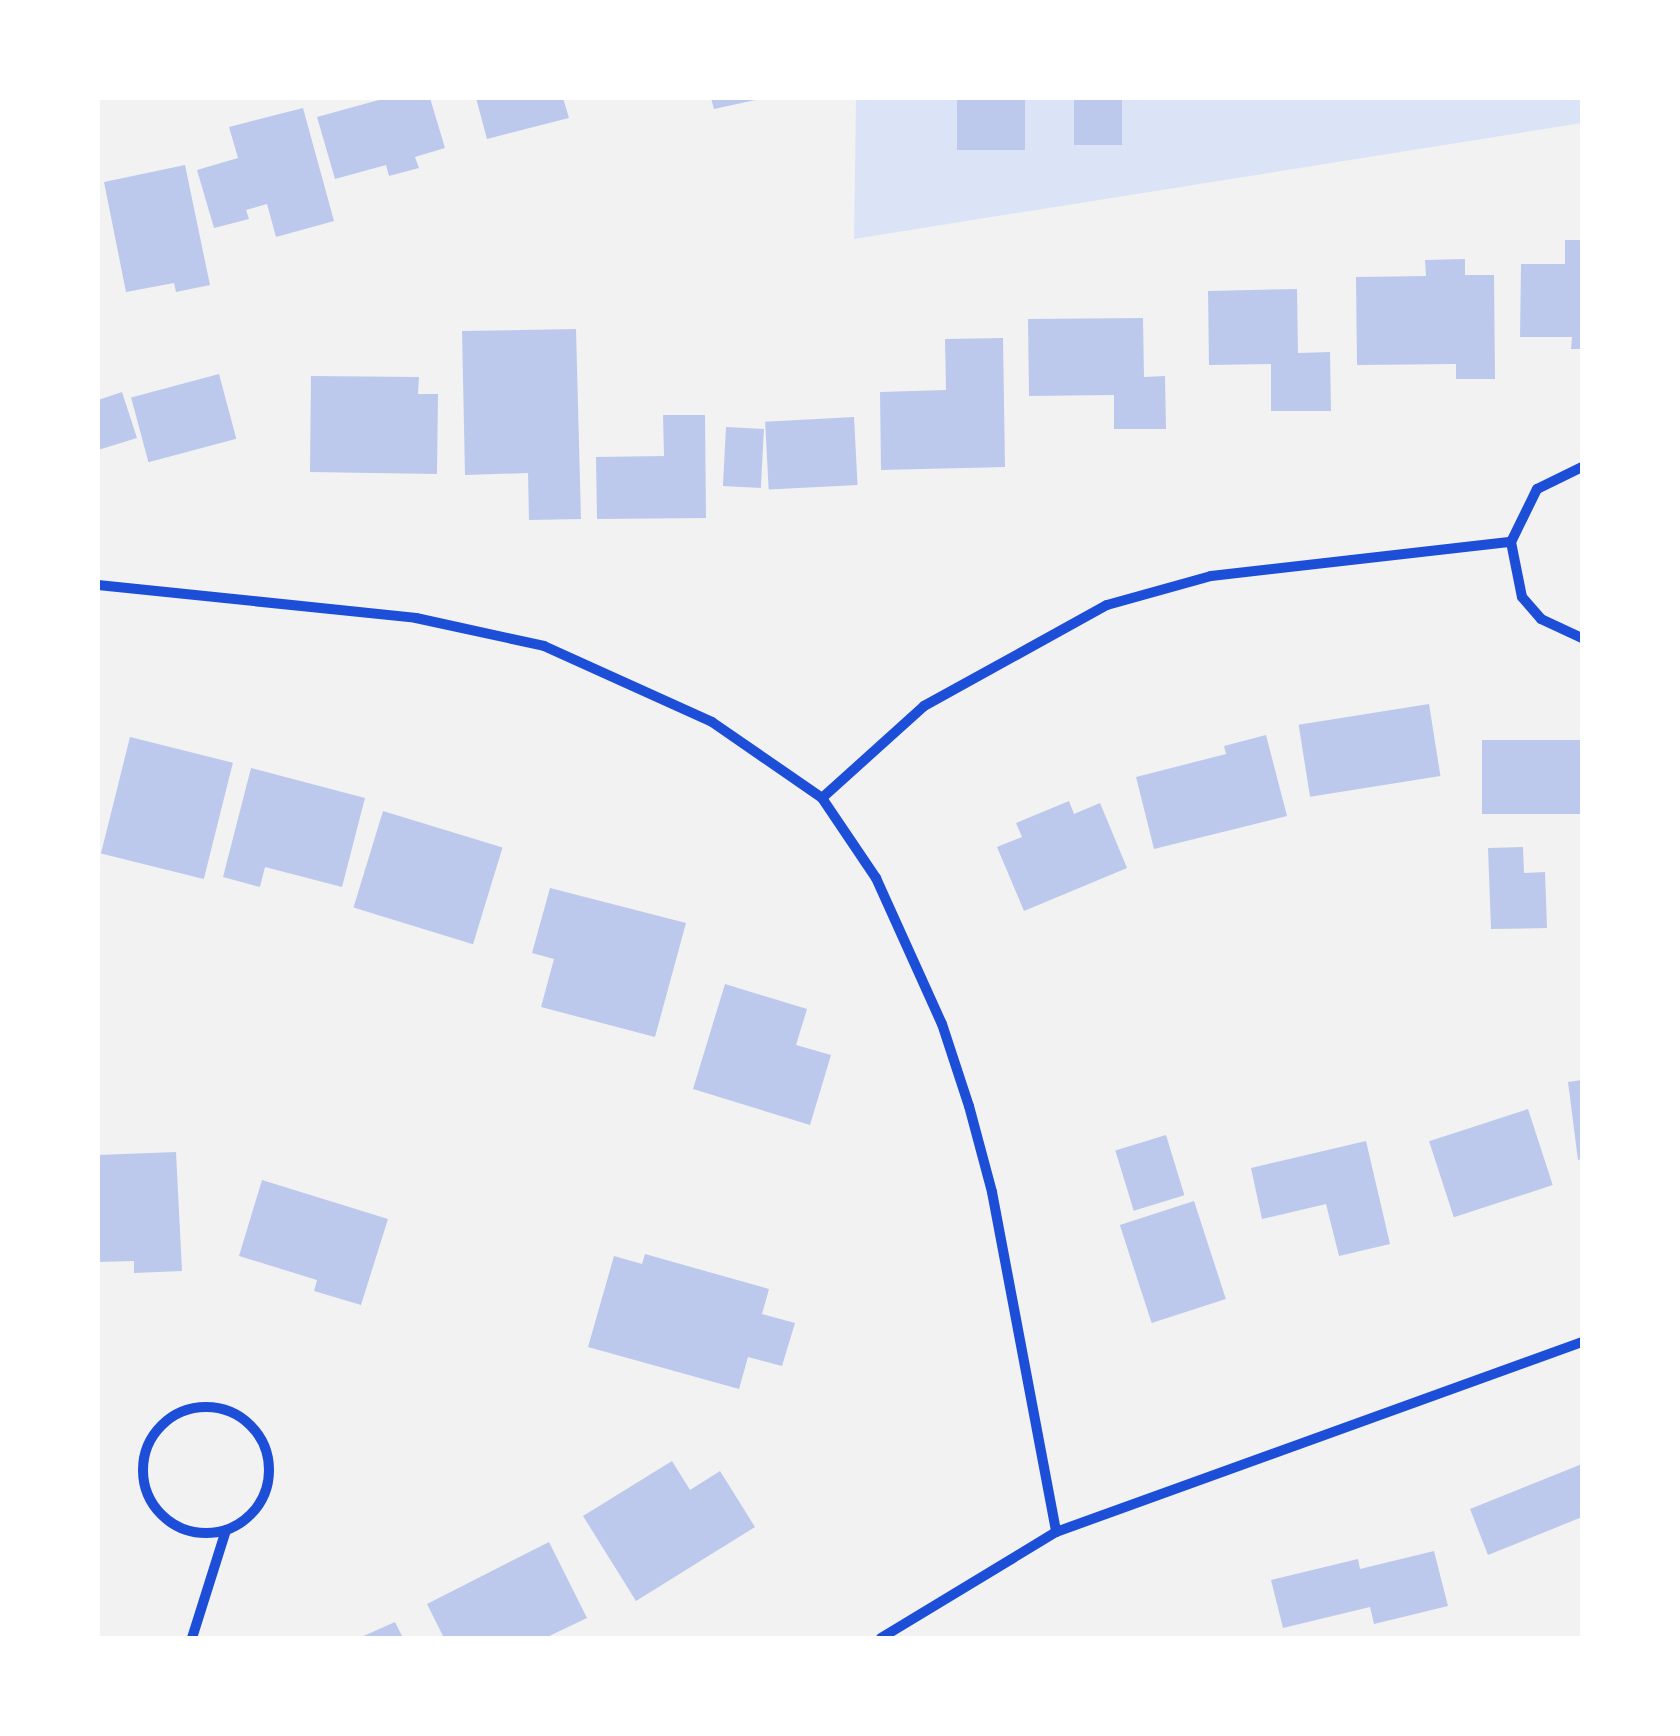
<!DOCTYPE html>
<html>
<head>
<meta charset="utf-8">
<style>
  body { margin:0 }
  #map { position:relative; width:1680px; height:1736px; overflow:hidden; background:#f2f2f2; font-family:"Open Sans",sans-serif }
  div>[style] { position:absolute }
  .green>* { inset:0; background:#dbe4f7 }
  .building>* { inset:0; background:#bdc9ec; transform-origin:0 0 }
  .minor>* { height:10px; margin:-5px; padding:0 5px; transform-origin:5px; border-radius:5px; background:#1d4ed8 }
  .minor>.ring { margin:-5px; padding:0; box-sizing:content-box; background:none; border:10px solid #1d4ed8; border-radius:50% }
  span { translate:-50% -50%; white-space:nowrap; text-align:center; line-height:1.15; -webkit-text-stroke:8px #fff; paint-order:stroke }
  .frame { position:absolute; inset:0; border:100px solid #fff; pointer-events:none }
</style>
</head>
<body>
<div id="map">
  <div class="green">
    <div style="clip-path:polygon(856px 98px,1582px 98px,1582px 123px,854px 239px)"></div>
  </div>
  <div class="building">
    <div style="clip-path:polygon(386px 98px,430px 98px,445px 148px,415px 157px,419px 168px,389px 176px,386px 165px,335px 179px,317px 117px)"></div>
    <div style="clip-path:polygon(476px 98px,563px 98px,569px 118px,487px 139px)"></div>
    <div style="clip-path:polygon(711px 98px,760px 98px,760px 99px,714px 109px)"></div>
    <div style="left:957px;top:98px;width:68px;height:52px"></div>
    <div style="left:1074px;top:98px;width:48px;height:47px"></div>
    <div style="clip-path:polygon(303px 108px,334px 221px,276px 237px,267px 204px,246px 210px,249px 219px,214px 228px,197px 170px,238px 158px,229px 127px)"></div>
    <div style="clip-path:polygon(185px 165px,210px 285px,176px 292px,174px 283px,126px 292px,104px 182px)"></div>
    <div style="clip-path:polygon(1565px 240px,1582px 240px,1582px 349px,1571px 349px,1572px 337px,1520px 337px,1521px 264px,1565px 264px)"></div>
    <div style="clip-path:polygon(1465px 259px,1465px 275px,1494px 275px,1495px 379px,1456px 379px,1456px 364px,1357px 365px,1356px 277px,1426px 276px,1425px 260px)"></div>
    <div style="clip-path:polygon(1297px 289px,1298px 353px,1330px 352px,1331px 411px,1271px 411px,1271px 364px,1209px 365px,1208px 291px)"></div>
    <div style="clip-path:polygon(1143px 318px,1144px 377px,1165px 376px,1166px 429px,1114px 429px,1114px 395px,1029px 396px,1028px 319px)"></div>
    <div style="clip-path:polygon(576px 329px,581px 519px,529px 520px,528px 473px,465px 475px,462px 331px)"></div>
    <div style="clip-path:polygon(1003px 338px,1005px 467px,881px 470px,880px 392px,946px 390px,945px 339px)"></div>
    <div style="left:219px;top:374px;width:67px;height:91px;rotate:75deg"></div>
    <div style="clip-path:polygon(311px 376px,419px 377px,418px 394px,438px 394px,437px 474px,310px 472px)"></div>
    <div style="clip-path:polygon(122px 392px,137px 438px,98px 450px,98px 400px)"></div>
    <div style="clip-path:polygon(663px 415px,705px 415px,706px 518px,597px 519px,596px 457px,664px 456px)"></div>
    <div style="left:854px;top:417px;width:68px;height:89px;rotate:87deg"></div>
    <div style="left:726px;top:427px;width:38px;height:59px;rotate:3deg"></div>
    <div style="left:1429px;top:704px;width:73px;height:132px;rotate:81deg"></div>
    <div style="clip-path:polygon(1266px 735px,1287px 816px,1154px 849px,1136px 777px,1226px 754px,1224px 746px)"></div>
    <div style="left:130px;top:737px;width:106px;height:120px;rotate:14deg"></div>
    <div style="left:1582px;top:740px;width:74px;height:100px;rotate:90deg"></div>
    <div style="clip-path:polygon(251px 768px,365px 798px,342px 887px,265px 867px,260px 887px,223px 877px)"></div>
    <div style="clip-path:polygon(1069px 801px,1074px 814px,1100px 803px,1127px 868px,1024px 911px,997px 847px,1022px 837px,1016px 823px)"></div>
    <div style="left:383px;top:811px;width:125px;height:101px;rotate:17deg"></div>
    <div style="clip-path:polygon(1523px 847px,1524px 873px,1545px 872px,1547px 928px,1491px 929px,1488px 848px)"></div>
    <div style="clip-path:polygon(550px 888px,686px 923px,655px 1037px,541px 1007px,554px 959px,532px 953px)"></div>
    <div style="clip-path:polygon(725px 984px,807px 1009px,796px 1045px,831px 1055px,810px 1125px,693px 1089px)"></div>
    <div style="clip-path:polygon(1582px 1080px,1582px 1159px,1578px 1160px,1568px 1082px)"></div>
    <div style="left:1528px;top:1109px;width:80px;height:104px;rotate:72deg"></div>
    <div style="left:1166px;top:1135px;width:63px;height:53px;rotate:73deg"></div>
    <div style="clip-path:polygon(1366px 1141px,1390px 1244px,1339px 1256px,1326px 1204px,1262px 1219px,1251px 1168px)"></div>
    <div style="clip-path:polygon(176px 1152px,182px 1271px,134px 1273px,134px 1261px,98px 1262px,98px 1155px)"></div>
    <div style="clip-path:polygon(262px 1180px,388px 1219px,361px 1305px,314px 1291px,317px 1280px,239px 1256px)"></div>
    <div style="left:1194px;top:1201px;width:103px;height:78px;rotate:72deg"></div>
    <div style="clip-path:polygon(645px 1254px,769px 1289px,762px 1314px,795px 1323px,782px 1366px,748px 1357px,739px 1389px,588px 1347px,614px 1256px,642px 1264px)"></div>
    <div style="clip-path:polygon(672px 1461px,690px 1490px,720px 1471px,755px 1527px,636px 1601px,583px 1516px)"></div>
    <div style="clip-path:polygon(1582px 1464px,1582px 1517px,1488px 1555px,1470px 1509px)"></div>
    <div style="clip-path:polygon(549px 1542px,587px 1618px,545px 1638px,444px 1638px,427px 1604px)"></div>
    <div style="clip-path:polygon(1434px 1551px,1448px 1606px,1374px 1624px,1370px 1607px,1283px 1628px,1271px 1580px,1358px 1559px,1360px 1569px)"></div>
    <div style="clip-path:polygon(395px 1622px,403px 1638px,359px 1638px)"></div>
  </div>
  <div class="minor">
    <div style="left:1582px;top:467px;width:50px;rotate:153.9deg"></div>
    <div style="left:1537px;top:489px;width:59px;rotate:116.1deg"></div>
    <div style="left:1511px;top:542px;width:56px;rotate:78.7deg"></div>
    <div style="left:1522px;top:597px;width:29px;rotate:49deg"></div>
    <div style="left:1541px;top:619px;width:45px;rotate:24.9deg"></div>
    <div style="left:98px;top:585px;width:320px;rotate:5.9deg"></div>
    <div style="left:416px;top:618px;width:131px;rotate:12.3deg"></div>
    <div style="left:544px;top:646px;width:184px;rotate:24.3deg"></div>
    <div style="left:712px;top:722px;width:134px;rotate:34.6deg"></div>
    <div style="left:822px;top:798px;width:97px;rotate:56deg"></div>
    <div style="left:876px;top:878px;width:160px;rotate:65.7deg"></div>
    <div style="left:942px;top:1024px;width:86px;rotate:71.8deg"></div>
    <div style="left:969px;top:1106px;width:89px;rotate:75deg"></div>
    <div style="left:992px;top:1192px;width:346px;rotate:79.3deg"></div>
    <div style="left:822px;top:798px;width:137px;rotate:-42deg"></div>
    <div style="left:924px;top:706px;width:209px;rotate:-28.9deg"></div>
    <div style="left:1107px;top:605px;width:108px;rotate:-15.6deg"></div>
    <div style="left:1211px;top:576px;width:302px;rotate:-6.5deg"></div>
    <div class="ring" style="left:143px;top:1407px;width:116px;height:116px"></div>
    <div style="left:192px;top:1638px;width:113px;rotate:-72.5deg"></div>
    <div style="left:881px;top:1638px;width:205px;rotate:-31.2deg"></div>
    <div style="left:1056px;top:1532px;width:559px;rotate:-19.86deg"></div>
  </div>
  <div class="frame"></div>
</div>
</body>
</html>
